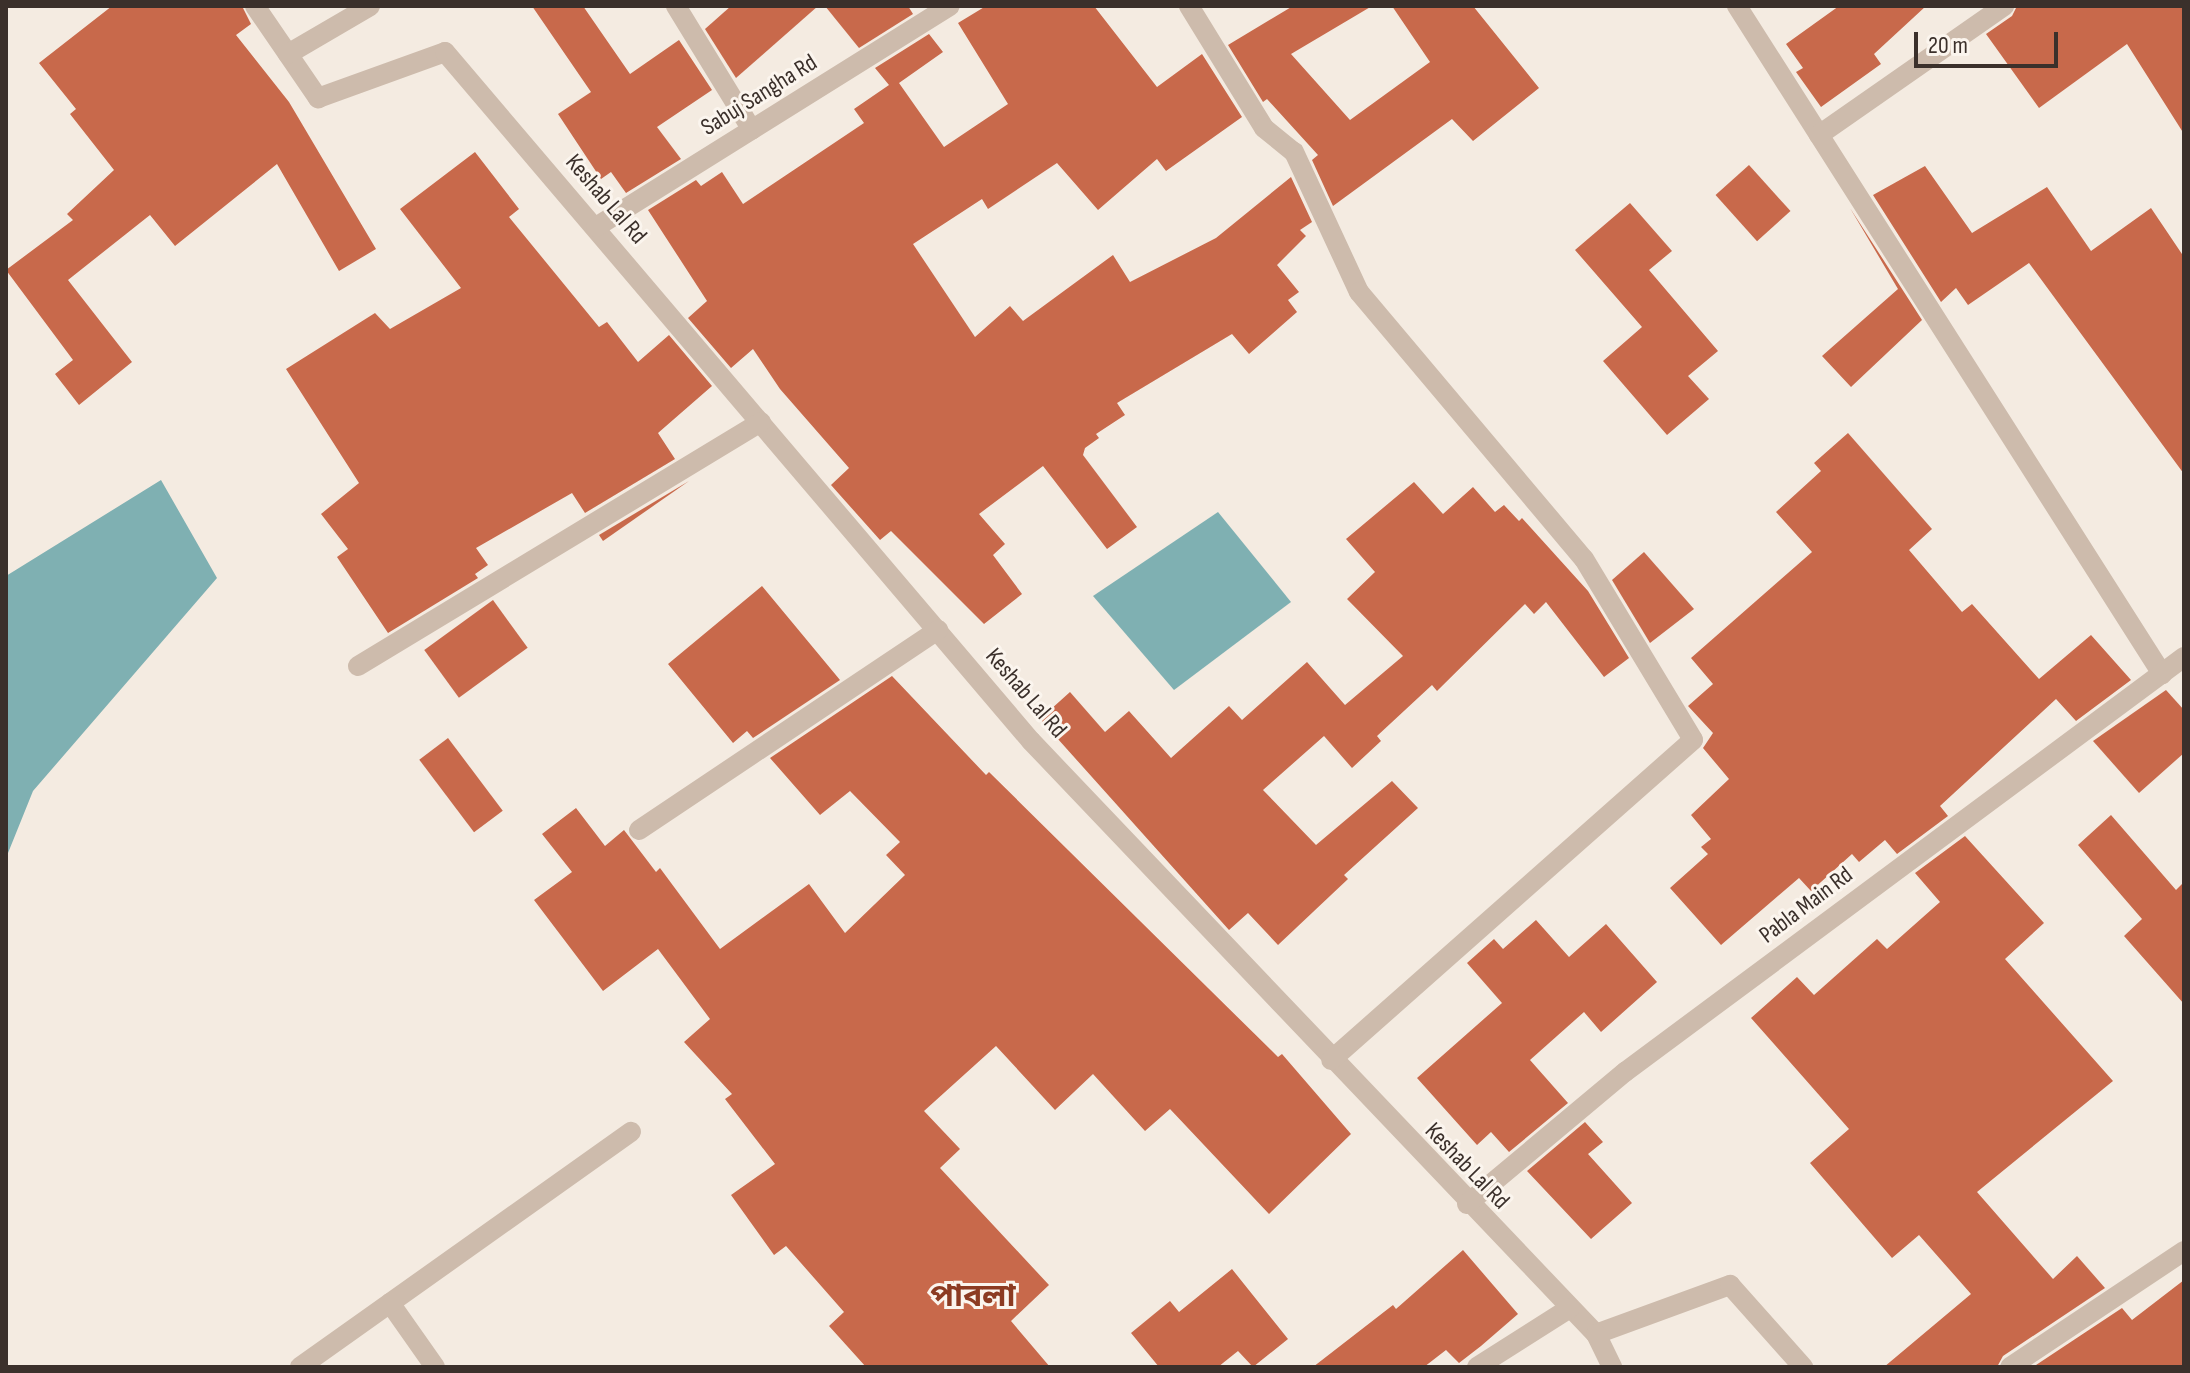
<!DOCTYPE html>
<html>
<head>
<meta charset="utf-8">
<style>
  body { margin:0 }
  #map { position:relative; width:2190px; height:1373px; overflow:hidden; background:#f4ebe1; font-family:"Sofia Sans Condensed","Noto Sans Bengali",sans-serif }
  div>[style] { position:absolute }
  .water>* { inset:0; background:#7fb0b2 }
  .building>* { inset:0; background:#c8694b; transform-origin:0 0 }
  .service>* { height:20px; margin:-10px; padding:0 10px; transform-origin:10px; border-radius:10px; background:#cdbbac }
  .minor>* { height:20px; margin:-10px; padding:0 10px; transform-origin:10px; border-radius:10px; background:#cdbbac }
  span { translate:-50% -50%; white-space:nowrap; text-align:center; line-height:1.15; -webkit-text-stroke:6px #fbf5ee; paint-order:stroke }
  .street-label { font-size:24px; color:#3b302b }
  .district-label { font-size:32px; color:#8c3b22; font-weight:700 }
  .frame { position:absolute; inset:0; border:8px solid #3b302b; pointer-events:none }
  .scale { position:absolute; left:1914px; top:32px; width:144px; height:36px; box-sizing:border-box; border:4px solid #3b302b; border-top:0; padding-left:10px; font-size:24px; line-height:28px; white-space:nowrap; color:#3b302b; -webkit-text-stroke:6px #fbf5ee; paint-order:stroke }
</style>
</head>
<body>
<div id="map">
  <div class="water">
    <div style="clip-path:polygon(161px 480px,217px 578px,33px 791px,6px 858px,6px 576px)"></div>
    <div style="clip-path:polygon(1218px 512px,1291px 602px,1174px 690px,1093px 596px)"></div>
  </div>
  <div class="building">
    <div style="clip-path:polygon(112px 6px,242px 6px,251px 24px,236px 35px,289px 102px,376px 249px,339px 271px,277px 164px,175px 246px,150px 215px,68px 280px,132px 362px,79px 405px,55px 374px,73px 360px,6px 270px,73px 220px,67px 214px,114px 170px,70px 114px,76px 109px,39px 63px)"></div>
    <div style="clip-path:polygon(532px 6px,583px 6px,630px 74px,679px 40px,712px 90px,657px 127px,681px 159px,626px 193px,611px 172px,601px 179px,558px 114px,591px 92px)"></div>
    <div style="clip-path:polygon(731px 6px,818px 6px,736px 78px,705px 29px)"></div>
    <div style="clip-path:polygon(825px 6px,908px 6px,913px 14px,859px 48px)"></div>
    <div style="clip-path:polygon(986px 6px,1094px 6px,1157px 87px,1202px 54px,1242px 117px,1166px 171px,1157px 159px,1098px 210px,1057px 163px,988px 209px,982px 199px,913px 244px,975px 337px,1010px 306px,1023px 321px,1113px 255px,1130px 282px,1216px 238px,1291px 177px,1312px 222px,1300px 230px,1306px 236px,1277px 265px,1299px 292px,1288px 300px,1297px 312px,1249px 354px,1232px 334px,1117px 403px,1125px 415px,1096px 434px,1099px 438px,1085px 448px,1083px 455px,1137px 527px,1107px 549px,1043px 466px,979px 514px,1005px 544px,993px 555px,1022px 594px,984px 624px,891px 531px,880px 540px,831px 485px,849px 468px,780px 389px,753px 349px,731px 368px,688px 318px,707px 301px,648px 210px,696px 180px,701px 186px,722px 172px,743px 204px,864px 123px,854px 109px,889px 85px,875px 68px,929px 34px,943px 52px,899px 83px,944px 147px,1008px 104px,958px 23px)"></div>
    <div style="clip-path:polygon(1293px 6px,1372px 6px,1291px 54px,1350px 120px,1430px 62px,1392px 6px,1473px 6px,1539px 88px,1473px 141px,1452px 119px,1333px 206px,1312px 160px,1318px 155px,1267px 99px,1263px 102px,1228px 45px)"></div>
    <div style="clip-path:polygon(1839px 6px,1926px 6px,1874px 54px,1881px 64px,1821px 107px,1796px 72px,1803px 68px,1786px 44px)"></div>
    <div style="clip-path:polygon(2017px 6px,2184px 6px,2184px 134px,2127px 44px,2039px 108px,1986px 34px,2012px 16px)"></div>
    <div style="clip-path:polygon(475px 152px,519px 209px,509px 217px,599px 327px,607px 322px,638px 362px,669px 335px,712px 386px,658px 433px,675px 459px,585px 513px,572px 493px,476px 548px,488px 565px,475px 574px,478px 578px,388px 633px,337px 557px,348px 549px,321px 514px,359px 483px,286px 369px,375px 313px,390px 329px,461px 288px,400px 209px)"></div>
    <div style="left:1749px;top:165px;width:62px;height:45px;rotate:48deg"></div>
    <div style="clip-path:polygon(1925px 166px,1972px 233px,2047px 187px,2091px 251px,2151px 208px,2184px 257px,2184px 474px,2029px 263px,1968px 305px,1956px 288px,1941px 302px,1873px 195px)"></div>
    <div style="clip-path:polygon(1630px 203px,1672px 251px,1649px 270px,1718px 351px,1688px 376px,1709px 399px,1667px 435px,1603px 361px,1642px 327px,1575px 250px)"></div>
    <div style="clip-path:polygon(1850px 208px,1922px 320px,1851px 387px,1822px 356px,1898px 289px)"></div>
    <div style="clip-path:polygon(1848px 433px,1932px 529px,1909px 550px,1962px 612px,1972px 604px,2039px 679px,2091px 635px,2131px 680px,2076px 721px,2056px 699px,1940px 806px,1948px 816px,1897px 854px,1885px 840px,1859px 862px,1852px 854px,1811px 891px,1799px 878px,1721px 945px,1670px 888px,1708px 854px,1701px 847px,1711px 839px,1691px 815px,1729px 779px,1703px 748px,1713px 733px,1688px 706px,1713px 684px,1691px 658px,1812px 552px,1776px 512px,1821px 471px,1814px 463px)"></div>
    <div style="clip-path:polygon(689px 481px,603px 541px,599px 535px)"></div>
    <div style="clip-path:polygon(1414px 482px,1443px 514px,1473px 487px,1495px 512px,1504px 505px,1519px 521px,1522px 518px,1588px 591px,1629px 658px,1604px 677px,1546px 602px,1534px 614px,1525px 604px,1437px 691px,1432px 685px,1377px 736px,1381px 741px,1352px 768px,1324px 736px,1263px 790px,1316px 845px,1392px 781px,1418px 808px,1344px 875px,1348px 879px,1278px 945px,1248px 913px,1229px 930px,1040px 719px,1070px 692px,1105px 732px,1129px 711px,1171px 758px,1229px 706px,1242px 720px,1307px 662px,1345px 705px,1403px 656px,1347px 599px,1375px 572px,1346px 539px)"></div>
    <div style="clip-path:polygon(1644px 552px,1694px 609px,1650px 643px,1612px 580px)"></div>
    <div style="clip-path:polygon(762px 586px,840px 680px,753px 738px,747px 731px,733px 743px,668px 664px)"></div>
    <div style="left:493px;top:600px;width:59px;height:85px;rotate:54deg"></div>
    <div style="clip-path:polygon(892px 676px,986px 775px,989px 772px,1278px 1057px,1282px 1054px,1351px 1134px,1269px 1214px,1170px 1109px,1145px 1131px,1093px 1074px,1055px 1110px,996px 1046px,924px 1111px,960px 1149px,940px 1168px,1049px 1285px,1011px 1321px,1050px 1367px,866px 1367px,829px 1326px,844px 1312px,786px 1246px,774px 1255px,731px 1195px,775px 1164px,725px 1099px,732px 1094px,684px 1042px,710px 1019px,658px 949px,603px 991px,534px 900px,572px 872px,542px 834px,576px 808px,605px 846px,624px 830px,656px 872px,660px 868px,720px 949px,809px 884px,845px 933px,905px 875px,886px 855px,900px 842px,850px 791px,820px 815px,770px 758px)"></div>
    <div style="clip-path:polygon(2166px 690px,2184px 710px,2184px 753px,2139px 793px,2093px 741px)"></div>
    <div style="left:448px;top:738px;width:91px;height:36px;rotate:53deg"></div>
    <div style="clip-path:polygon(2111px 815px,2176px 890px,2184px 882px,2184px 1004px,2124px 936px,2142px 919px,2078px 845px)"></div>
    <div style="clip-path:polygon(1965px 836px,2044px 923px,2005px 959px,2113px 1081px,1977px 1192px,2053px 1279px,2077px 1256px,2105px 1288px,2003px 1356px,1997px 1367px,1884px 1367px,1971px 1294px,1919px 1235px,1892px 1258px,1810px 1163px,1849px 1129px,1751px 1018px,1797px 977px,1814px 995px,1877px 939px,1887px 949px,1940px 902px,1915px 873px)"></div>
    <div style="clip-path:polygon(1536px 920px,1569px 957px,1606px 924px,1657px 982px,1601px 1032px,1584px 1012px,1530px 1060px,1568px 1103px,1509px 1152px,1491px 1132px,1477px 1145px,1417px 1078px,1502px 1003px,1467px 963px,1494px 939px,1503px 949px)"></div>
    <div style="clip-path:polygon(1585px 1122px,1603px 1142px,1588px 1154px,1632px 1203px,1591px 1239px,1527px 1171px)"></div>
    <div style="clip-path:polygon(1463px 1250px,1518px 1314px,1481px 1346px,1459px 1363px,1446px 1350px,1424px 1367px,1313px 1367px,1393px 1305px,1396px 1309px)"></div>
    <div style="clip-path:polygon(1232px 1269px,1288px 1339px,1253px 1367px,1238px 1351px,1218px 1367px,1159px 1367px,1131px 1333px,1170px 1301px,1179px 1312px)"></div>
    <div style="clip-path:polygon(2184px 1280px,2184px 1367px,2033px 1367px,2122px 1308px,2132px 1320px)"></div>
  </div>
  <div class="service">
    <div style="left:390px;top:1303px;width:78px;rotate:54.9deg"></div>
    <div style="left:300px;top:1367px;width:406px;rotate:-35.4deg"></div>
  </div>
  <div class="minor">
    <div style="left:255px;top:6px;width:112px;rotate:55.6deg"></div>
    <div style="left:318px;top:98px;width:135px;rotate:-19.9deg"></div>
    <div style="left:445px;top:52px;width:904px;rotate:49.62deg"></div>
    <div style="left:1031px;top:741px;width:819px;rotate:46.39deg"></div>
    <div style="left:1596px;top:1334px;width:143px;rotate:-20.1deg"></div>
    <div style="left:1730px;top:1285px;width:110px;rotate:48.3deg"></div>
    <div style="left:676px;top:6px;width:145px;rotate:58.5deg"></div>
    <div style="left:1189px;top:6px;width:143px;rotate:58.4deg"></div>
    <div style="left:1264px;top:128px;width:38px;rotate:39deg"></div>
    <div style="left:1294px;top:152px;width:154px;rotate:65.1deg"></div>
    <div style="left:1359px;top:292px;width:349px;rotate:49.9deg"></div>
    <div style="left:1584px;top:559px;width:211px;rotate:58.9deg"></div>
    <div style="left:1693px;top:740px;width:483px;rotate:138.5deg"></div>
    <div style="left:1737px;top:6px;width:792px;rotate:57.53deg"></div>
    <div style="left:288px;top:54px;width:95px;rotate:-30.3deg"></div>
    <div style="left:1819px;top:135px;width:226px;rotate:-34.9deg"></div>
    <div style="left:596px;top:227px;width:417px;rotate:-32deg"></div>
    <div style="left:358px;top:666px;width:471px;rotate:-31.2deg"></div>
    <div style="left:639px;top:830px;width:360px;rotate:-33.8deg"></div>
    <div style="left:1467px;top:1204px;width:206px;rotate:-39.9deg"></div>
    <div style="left:1625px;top:1072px;width:696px;rotate:-36.59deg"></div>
    <div style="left:1596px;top:1334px;width:37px;rotate:64deg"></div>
    <div style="left:1477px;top:1367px;width:110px;rotate:-32.4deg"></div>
    <div style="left:2010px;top:1367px;width:209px;rotate:-33.7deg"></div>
  </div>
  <div class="street-label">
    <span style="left:759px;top:95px;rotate:-32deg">Sabuj Sangha Rd</span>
    <span style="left:606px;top:199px;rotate:49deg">Keshab Lal Rd</span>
    <span style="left:1026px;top:693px;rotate:49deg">Keshab Lal Rd</span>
    <span style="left:1806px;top:905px;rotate:-37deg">Pabla Main Rd</span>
    <span style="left:1467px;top:1166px;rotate:46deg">Keshab Lal Rd</span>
  </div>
  <div class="district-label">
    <span style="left:973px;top:1297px">পাবলা</span>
  </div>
  <div class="frame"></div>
  <div class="scale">20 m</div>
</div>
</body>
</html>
